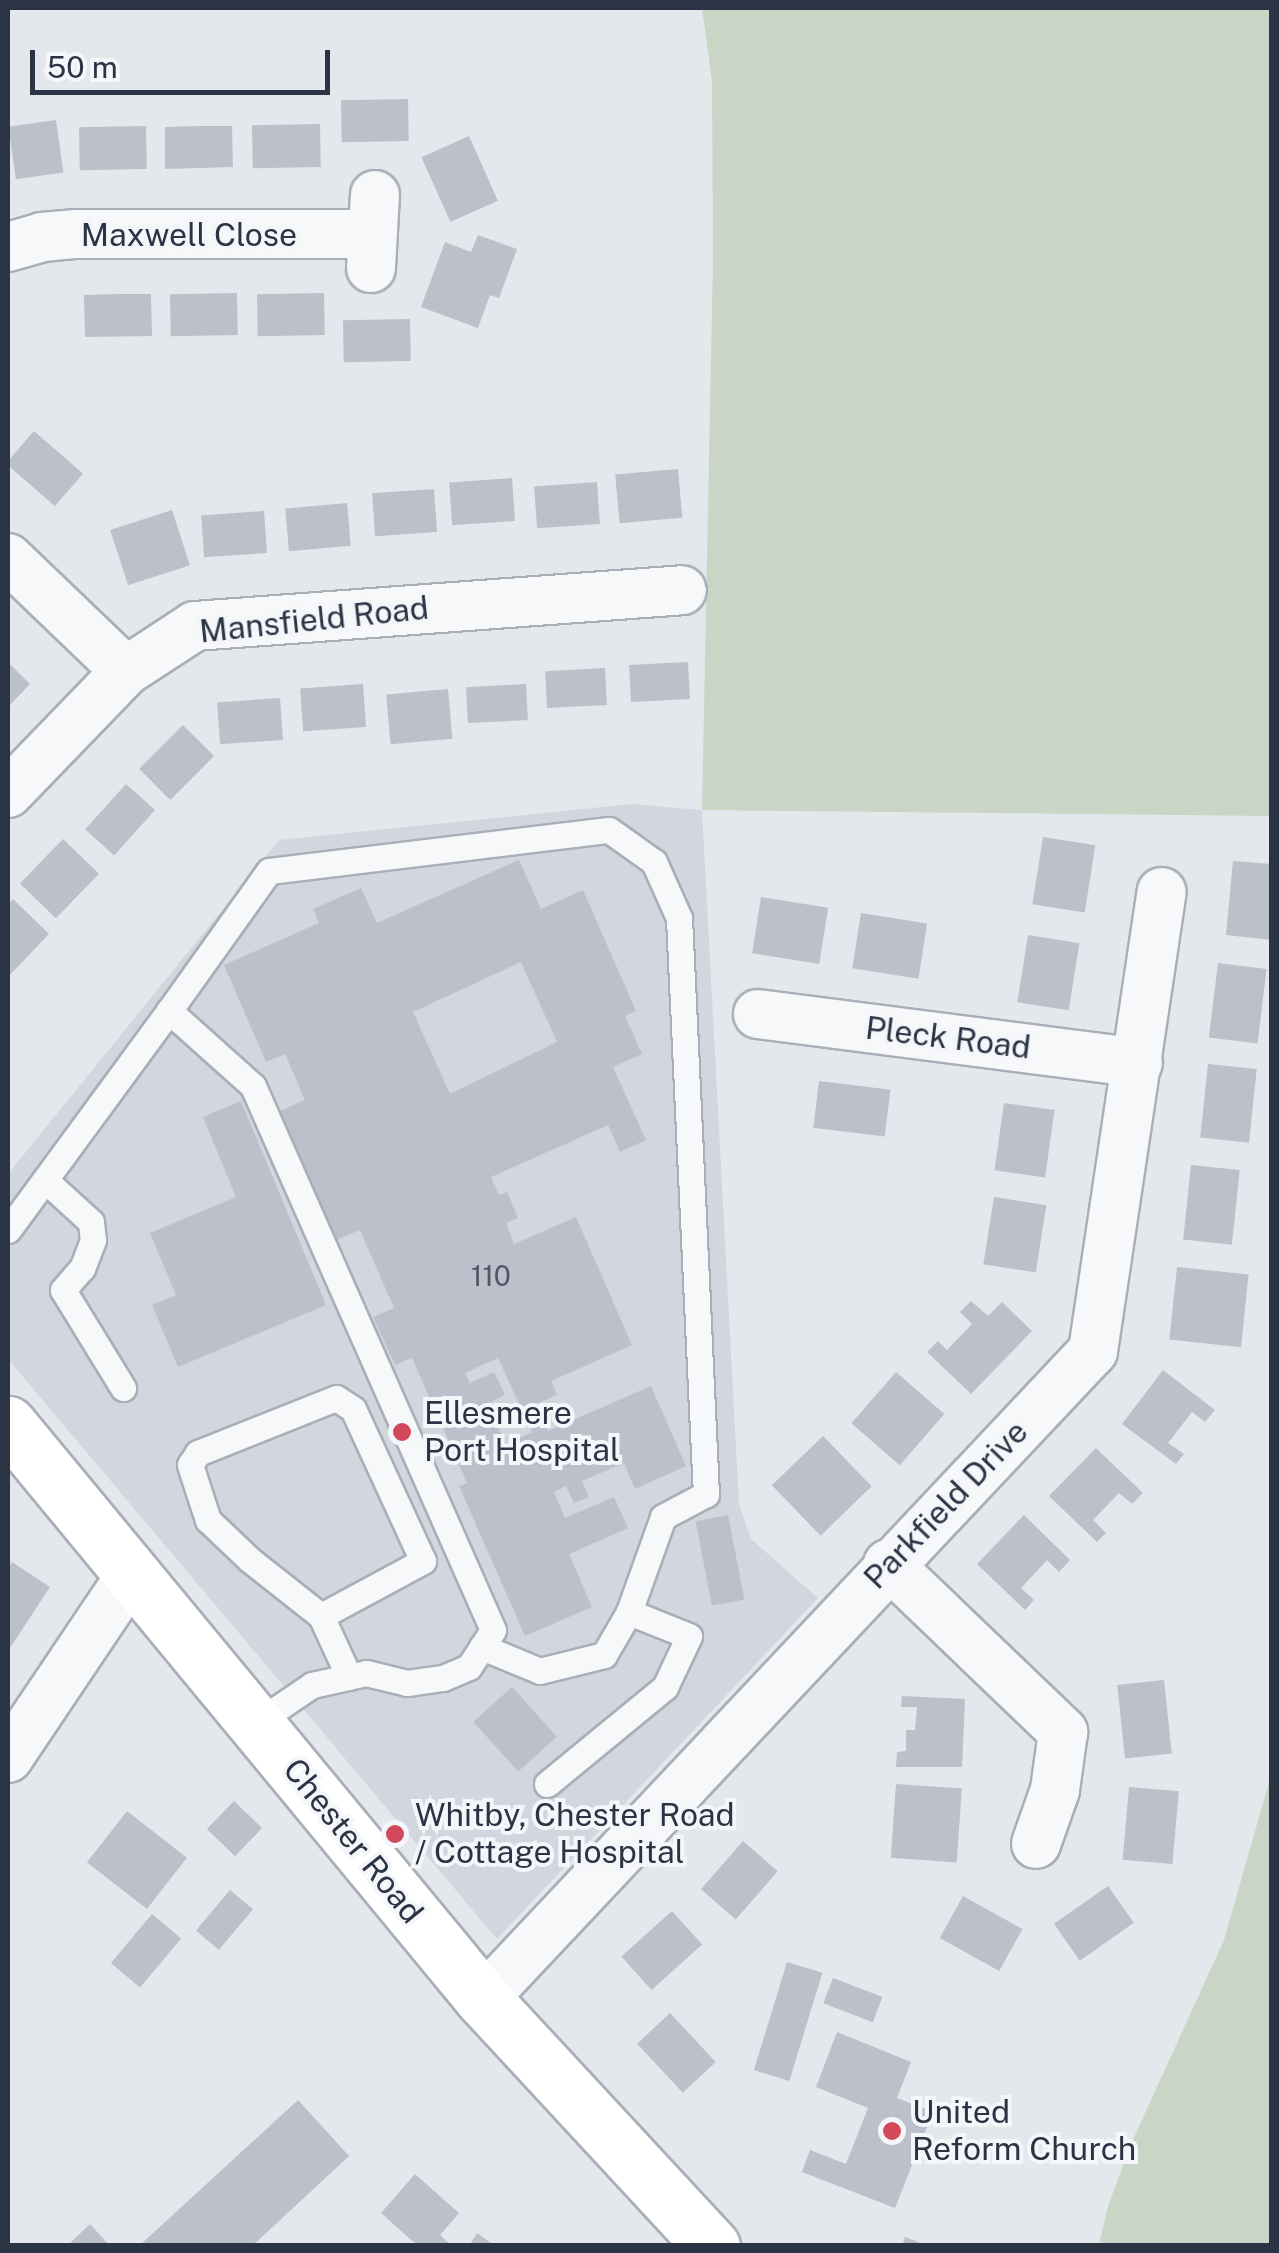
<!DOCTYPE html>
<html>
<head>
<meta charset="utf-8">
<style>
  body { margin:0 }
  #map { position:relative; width:1279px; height:2253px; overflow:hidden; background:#e4e7ec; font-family:"Public Sans",sans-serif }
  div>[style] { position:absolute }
  .built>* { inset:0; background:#d2d6de }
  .green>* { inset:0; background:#c9d6c5 }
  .building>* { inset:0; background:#bbc0ca; transform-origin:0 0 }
  .roads { filter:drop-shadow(2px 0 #a9aeb7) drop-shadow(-2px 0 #a9aeb7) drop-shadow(0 2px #a9aeb7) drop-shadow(0 -2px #a9aeb7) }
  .service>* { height:25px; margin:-12.5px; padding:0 12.5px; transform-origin:12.5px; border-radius:12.5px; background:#f7f8fa }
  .minor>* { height:48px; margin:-24px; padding:0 24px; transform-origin:24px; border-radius:24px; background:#f7f8fa }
  .primary>* { height:55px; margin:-27.5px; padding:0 27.5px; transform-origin:27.5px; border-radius:27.5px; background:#fff }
  .dots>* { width:28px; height:28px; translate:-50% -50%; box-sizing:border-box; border:5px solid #f4f6f9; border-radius:50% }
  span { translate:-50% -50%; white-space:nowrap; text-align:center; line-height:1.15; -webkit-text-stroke:8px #f4f6f9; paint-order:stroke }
  .number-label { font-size:28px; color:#4f5766 }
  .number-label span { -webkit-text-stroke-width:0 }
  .street-label { font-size:32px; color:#2b3445 }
  .poi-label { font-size:32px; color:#2b3445 }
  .left { translate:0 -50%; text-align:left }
  .frame { position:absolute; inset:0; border:10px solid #2b3445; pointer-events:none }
  .scale { position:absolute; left:30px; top:50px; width:300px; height:45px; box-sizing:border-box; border:5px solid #2b3445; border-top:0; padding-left:12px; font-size:30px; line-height:35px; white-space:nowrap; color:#2b3445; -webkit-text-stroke:8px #f4f6f9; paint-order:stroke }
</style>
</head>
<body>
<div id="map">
  <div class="built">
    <div style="clip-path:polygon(632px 804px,702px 810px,739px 1504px,751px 1539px,818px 1598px,497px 1939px,8px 1359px,8px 1174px,279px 840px)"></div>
  </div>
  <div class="green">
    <div style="clip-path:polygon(702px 8px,1271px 8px,1271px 816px,702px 810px,713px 259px,712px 81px)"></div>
    <div style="clip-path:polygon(1271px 1775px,1271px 2245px,1099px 2245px,1108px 2206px,1131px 2144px,1224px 1940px)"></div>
  </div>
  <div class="building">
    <div style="left:408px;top:99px;width:42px;height:67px;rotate:89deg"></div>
    <div style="left:56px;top:120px;width:53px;height:48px;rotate:82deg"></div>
    <div style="left:320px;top:124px;width:43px;height:68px;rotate:89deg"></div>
    <div style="left:146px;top:126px;width:43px;height:67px;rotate:89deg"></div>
    <div style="clip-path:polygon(199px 126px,232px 126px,233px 167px,165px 169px,165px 127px)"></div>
    <div style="left:469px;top:136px;width:71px;height:52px;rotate:66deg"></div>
    <div style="clip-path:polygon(478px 235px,517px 249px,499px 298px,490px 295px,478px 328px,421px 307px,445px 242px,471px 252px)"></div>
    <div style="left:237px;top:293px;width:42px;height:67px;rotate:89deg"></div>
    <div style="left:324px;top:293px;width:42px;height:67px;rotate:89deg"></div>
    <div style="clip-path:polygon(118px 294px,151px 294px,152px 336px,85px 337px,84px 295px)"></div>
    <div style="left:410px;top:319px;width:42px;height:67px;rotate:89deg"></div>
    <div style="left:34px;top:431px;width:65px;height:43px;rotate:41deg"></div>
    <div style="left:678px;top:469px;width:49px;height:63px;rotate:85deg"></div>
    <div style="left:512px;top:478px;width:43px;height:63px;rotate:86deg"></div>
    <div style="left:597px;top:482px;width:42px;height:63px;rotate:86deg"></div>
    <div style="left:434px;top:489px;width:43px;height:62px;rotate:86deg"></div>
    <div style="left:347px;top:503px;width:43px;height:62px;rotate:85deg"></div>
    <div style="left:172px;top:510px;width:58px;height:65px;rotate:72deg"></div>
    <div style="left:264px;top:511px;width:42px;height:63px;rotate:86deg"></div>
    <div style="clip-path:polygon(8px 662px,30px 684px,8px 707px)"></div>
    <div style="left:688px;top:662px;width:37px;height:59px;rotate:87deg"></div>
    <div style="left:605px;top:668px;width:37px;height:60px;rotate:87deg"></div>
    <div style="left:363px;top:684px;width:43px;height:63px;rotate:86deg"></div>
    <div style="left:526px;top:684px;width:36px;height:60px;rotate:87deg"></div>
    <div style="left:448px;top:689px;width:50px;height:62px;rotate:85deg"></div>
    <div style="left:280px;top:698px;width:42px;height:63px;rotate:86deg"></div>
    <div style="left:183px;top:725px;width:44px;height:62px;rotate:45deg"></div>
    <div style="left:126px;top:784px;width:39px;height:61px;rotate:42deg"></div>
    <div style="left:1043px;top:837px;width:53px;height:68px;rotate:9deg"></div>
    <div style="left:63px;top:839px;width:50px;height:62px;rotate:44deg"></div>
    <div style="clip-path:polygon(evenodd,519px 860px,541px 909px,583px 890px,636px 1011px,625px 1016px,642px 1054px,613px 1067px,646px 1140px,620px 1152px,608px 1125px,491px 1177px,499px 1195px,507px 1192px,518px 1218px,506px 1223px,514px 1244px,576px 1217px,632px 1345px,551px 1381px,557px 1395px,536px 1404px,548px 1431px,651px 1386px,686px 1466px,635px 1489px,624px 1463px,582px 1481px,589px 1497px,574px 1503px,566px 1486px,554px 1492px,565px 1518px,614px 1497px,628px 1528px,569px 1554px,592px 1607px,525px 1636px,459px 1486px,467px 1483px,412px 1358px,395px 1365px,373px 1317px,394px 1308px,360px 1230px,336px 1240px,280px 1111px,305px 1100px,285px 1054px,266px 1062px,224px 965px,319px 923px,313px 909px,361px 888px,377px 923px,519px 860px,521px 962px,557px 1042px,450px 1094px,413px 1012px,521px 962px,519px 860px,498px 1358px,532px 1432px,506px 1444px,487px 1404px,505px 1395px,494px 1372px,470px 1383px,465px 1373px,498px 1358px)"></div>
    <div style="clip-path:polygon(1233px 861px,1272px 864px,1272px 940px,1226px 935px)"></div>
    <div style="left:761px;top:897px;width:68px;height:57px;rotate:9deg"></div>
    <div style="clip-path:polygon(13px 899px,49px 934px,8px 977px,8px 905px)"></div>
    <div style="left:861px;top:913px;width:67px;height:56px;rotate:9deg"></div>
    <div style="left:1028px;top:935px;width:52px;height:68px;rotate:9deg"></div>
    <div style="left:1218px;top:963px;width:49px;height:75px;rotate:7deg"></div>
    <div style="left:1208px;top:1064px;width:49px;height:74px;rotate:6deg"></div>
    <div style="left:819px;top:1081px;width:72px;height:47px;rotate:7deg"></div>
    <div style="clip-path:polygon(241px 1101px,326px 1305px,178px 1367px,152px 1305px,176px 1295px,150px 1233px,236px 1197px,203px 1117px)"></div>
    <div style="left:1004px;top:1103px;width:51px;height:68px;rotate:8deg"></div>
    <div style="left:1191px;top:1165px;width:49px;height:75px;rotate:6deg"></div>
    <div style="left:994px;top:1197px;width:53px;height:68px;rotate:9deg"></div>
    <div style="left:1177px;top:1267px;width:72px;height:73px;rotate:6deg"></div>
    <div style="clip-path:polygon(971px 1301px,988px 1316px,1002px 1302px,1032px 1331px,971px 1394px,927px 1352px,938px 1341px,947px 1350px,972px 1324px,960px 1312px)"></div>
    <div style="clip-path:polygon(1163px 1370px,1215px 1410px,1205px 1422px,1192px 1412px,1168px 1443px,1184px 1454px,1176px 1464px,1122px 1424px)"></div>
    <div style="left:896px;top:1372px;width:64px;height:68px;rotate:41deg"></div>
    <div style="left:823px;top:1436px;width:70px;height:71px;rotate:46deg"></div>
    <div style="clip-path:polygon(1096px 1448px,1143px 1493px,1132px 1504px,1119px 1493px,1093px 1520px,1106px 1533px,1097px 1542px,1049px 1496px)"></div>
    <div style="left:728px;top:1515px;width:86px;height:33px;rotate:79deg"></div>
    <div style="clip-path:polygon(1024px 1515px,1070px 1560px,1059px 1572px,1047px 1560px,1021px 1588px,1034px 1600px,1025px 1610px,977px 1564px)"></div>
    <div style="clip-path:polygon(12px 1562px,50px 1587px,8px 1651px,8px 1569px)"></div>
    <div style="left:1164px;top:1680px;width:74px;height:47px;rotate:84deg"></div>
    <div style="left:512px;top:1687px;width:67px;height:52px;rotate:48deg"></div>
    <div style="clip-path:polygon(902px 1696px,965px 1699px,962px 1767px,896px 1767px,897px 1752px,906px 1751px,906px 1730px,915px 1730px,917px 1707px,901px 1707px)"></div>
    <div style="left:896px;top:1784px;width:66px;height:74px;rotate:4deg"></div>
    <div style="left:1129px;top:1787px;width:50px;height:73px;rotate:5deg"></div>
    <div style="left:234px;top:1801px;width:39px;height:39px;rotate:44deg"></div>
    <div style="left:127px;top:1811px;width:76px;height:65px;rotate:38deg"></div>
    <div style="left:743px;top:1841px;width:46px;height:64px;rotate:41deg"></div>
    <div style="left:1108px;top:1886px;width:45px;height:66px;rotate:55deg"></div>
    <div style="left:230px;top:1890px;width:30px;height:53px;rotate:40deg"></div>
    <div style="left:963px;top:1896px;width:68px;height:48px;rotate:29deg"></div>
    <div style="left:672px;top:1911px;width:45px;height:68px;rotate:48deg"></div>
    <div style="left:152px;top:1914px;width:38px;height:64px;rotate:40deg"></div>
    <div style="left:787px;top:1962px;width:37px;height:113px;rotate:17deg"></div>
    <div style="left:833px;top:1978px;width:53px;height:27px;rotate:21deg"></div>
    <div style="left:670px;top:2013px;width:67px;height:45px;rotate:47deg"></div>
    <div style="clip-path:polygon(837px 2032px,911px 2062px,897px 2098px,933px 2112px,895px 2208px,802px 2172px,810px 2150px,846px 2164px,868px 2108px,816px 2087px)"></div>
    <div style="clip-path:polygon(298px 2100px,349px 2156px,252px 2246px,139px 2246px)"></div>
    <div style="clip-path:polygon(415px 2174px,459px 2213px,440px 2235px,452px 2246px,418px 2246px,381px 2213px)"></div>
    <div style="clip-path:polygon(90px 2224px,110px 2246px,67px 2246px)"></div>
    <div style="clip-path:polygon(477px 2233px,495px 2246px,469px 2246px)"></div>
    <div style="clip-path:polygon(905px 2237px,926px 2245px,926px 2246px,902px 2246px)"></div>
  </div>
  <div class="roads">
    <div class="service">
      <div style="left:45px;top:1180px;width:62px;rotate:42.4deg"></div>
      <div style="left:91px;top:1222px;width:18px;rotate:84deg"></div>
      <div style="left:93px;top:1240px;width:30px;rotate:111deg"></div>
      <div style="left:82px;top:1268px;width:29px;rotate:131deg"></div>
      <div style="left:63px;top:1290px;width:115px;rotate:58.5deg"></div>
      <div style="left:8px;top:1230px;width:272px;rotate:-53.7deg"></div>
      <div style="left:321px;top:1616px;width:116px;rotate:-28.3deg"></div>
      <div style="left:423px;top:1561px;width:167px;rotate:-114.7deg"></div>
      <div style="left:353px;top:1409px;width:20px;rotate:-147deg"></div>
      <div style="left:336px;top:1398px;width:149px;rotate:158.3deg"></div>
      <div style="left:198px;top:1453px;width:14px;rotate:124deg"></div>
      <div style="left:190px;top:1465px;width:58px;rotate:71.9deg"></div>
      <div style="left:208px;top:1520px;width:58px;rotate:43.6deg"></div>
      <div style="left:250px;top:1560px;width:90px;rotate:38.3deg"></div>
      <div style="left:321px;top:1616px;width:67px;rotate:65.3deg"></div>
      <div style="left:256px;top:1723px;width:68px;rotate:-34.2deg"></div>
      <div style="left:312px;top:1685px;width:55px;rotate:-12.5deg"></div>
      <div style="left:366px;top:1673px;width:42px;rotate:13.7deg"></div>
      <div style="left:407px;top:1683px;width:36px;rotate:-8deg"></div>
      <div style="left:443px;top:1678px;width:28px;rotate:-23deg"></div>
      <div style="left:469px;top:1667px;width:24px;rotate:-57deg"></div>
      <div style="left:482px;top:1647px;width:20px;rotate:-57deg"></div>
      <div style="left:493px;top:1630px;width:595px;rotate:-113.81deg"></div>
      <div style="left:253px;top:1086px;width:113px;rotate:-138.2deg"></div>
      <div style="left:169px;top:1011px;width:172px;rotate:-54.5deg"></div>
      <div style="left:269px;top:871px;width:342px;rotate:-6.9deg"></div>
      <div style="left:609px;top:830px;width:55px;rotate:35.4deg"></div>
      <div style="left:654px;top:862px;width:61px;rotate:65.9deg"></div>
      <div style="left:679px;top:918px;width:577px;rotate:87.32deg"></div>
      <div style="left:706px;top:1494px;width:49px;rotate:151.9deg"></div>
      <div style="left:663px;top:1517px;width:101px;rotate:109.7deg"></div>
      <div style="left:629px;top:1612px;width:50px;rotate:120.2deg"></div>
      <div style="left:604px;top:1655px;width:66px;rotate:166deg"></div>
      <div style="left:540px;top:1671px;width:63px;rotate:-157.5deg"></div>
      <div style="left:547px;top:1784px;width:153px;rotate:-39.4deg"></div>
      <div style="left:665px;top:1687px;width:56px;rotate:-64.8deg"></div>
      <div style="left:689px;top:1636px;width:65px;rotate:-158.2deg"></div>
    </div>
    <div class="minor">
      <div style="left:8px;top:247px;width:35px;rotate:-16deg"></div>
      <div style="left:42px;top:237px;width:35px;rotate:-5deg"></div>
      <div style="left:77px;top:234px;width:295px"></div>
      <div style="left:371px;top:268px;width:73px;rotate:-86.9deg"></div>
      <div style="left:8px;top:558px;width:163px;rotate:43.8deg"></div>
      <div style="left:8px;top:793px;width:170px;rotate:-46deg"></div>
      <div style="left:126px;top:671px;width:82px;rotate:-33.1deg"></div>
      <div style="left:195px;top:626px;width:488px;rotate:-4.2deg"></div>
      <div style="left:758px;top:1014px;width:383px;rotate:7.3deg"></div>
      <div style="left:888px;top:1564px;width:243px;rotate:43.8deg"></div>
      <div style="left:1063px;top:1732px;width:59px;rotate:97.9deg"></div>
      <div style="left:1055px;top:1790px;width:57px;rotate:109.4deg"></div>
      <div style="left:8px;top:1758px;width:224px;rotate:-56.1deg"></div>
      <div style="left:483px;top:1999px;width:890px;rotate:-46.73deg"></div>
      <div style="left:1093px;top:1351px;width:464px;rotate:-81.5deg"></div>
    </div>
    <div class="primary">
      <div style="left:8px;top:1424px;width:746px;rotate:50.44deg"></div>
      <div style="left:483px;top:1999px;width:337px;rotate:47.2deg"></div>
    </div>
  </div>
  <div class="dots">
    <div style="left:402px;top:1432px;background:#d1495b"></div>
    <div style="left:395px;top:1834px;background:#d1495b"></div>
    <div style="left:892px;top:2131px;background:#d1495b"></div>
  </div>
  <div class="number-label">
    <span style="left:491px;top:1276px">110</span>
  </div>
  <div class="street-label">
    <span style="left:189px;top:235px">Maxwell Close</span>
    <span style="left:314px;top:620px;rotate:-6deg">Mansfield Road</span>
    <span style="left:948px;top:1038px;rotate:7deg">Pleck Road</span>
    <span style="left:946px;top:1505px;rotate:-46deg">Parkfield Drive</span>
    <span style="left:353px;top:1841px;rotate:51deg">Chester Road</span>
  </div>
  <div class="poi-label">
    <span class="left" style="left:424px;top:1432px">Ellesmere<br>Port Hospital</span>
    <span class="left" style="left:415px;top:1834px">Whitby, Chester Road<br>/ Cottage Hospital</span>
    <span class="left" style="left:912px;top:2131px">United<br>Reform Church</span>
  </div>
  <div class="frame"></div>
  <div class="scale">50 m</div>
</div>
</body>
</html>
